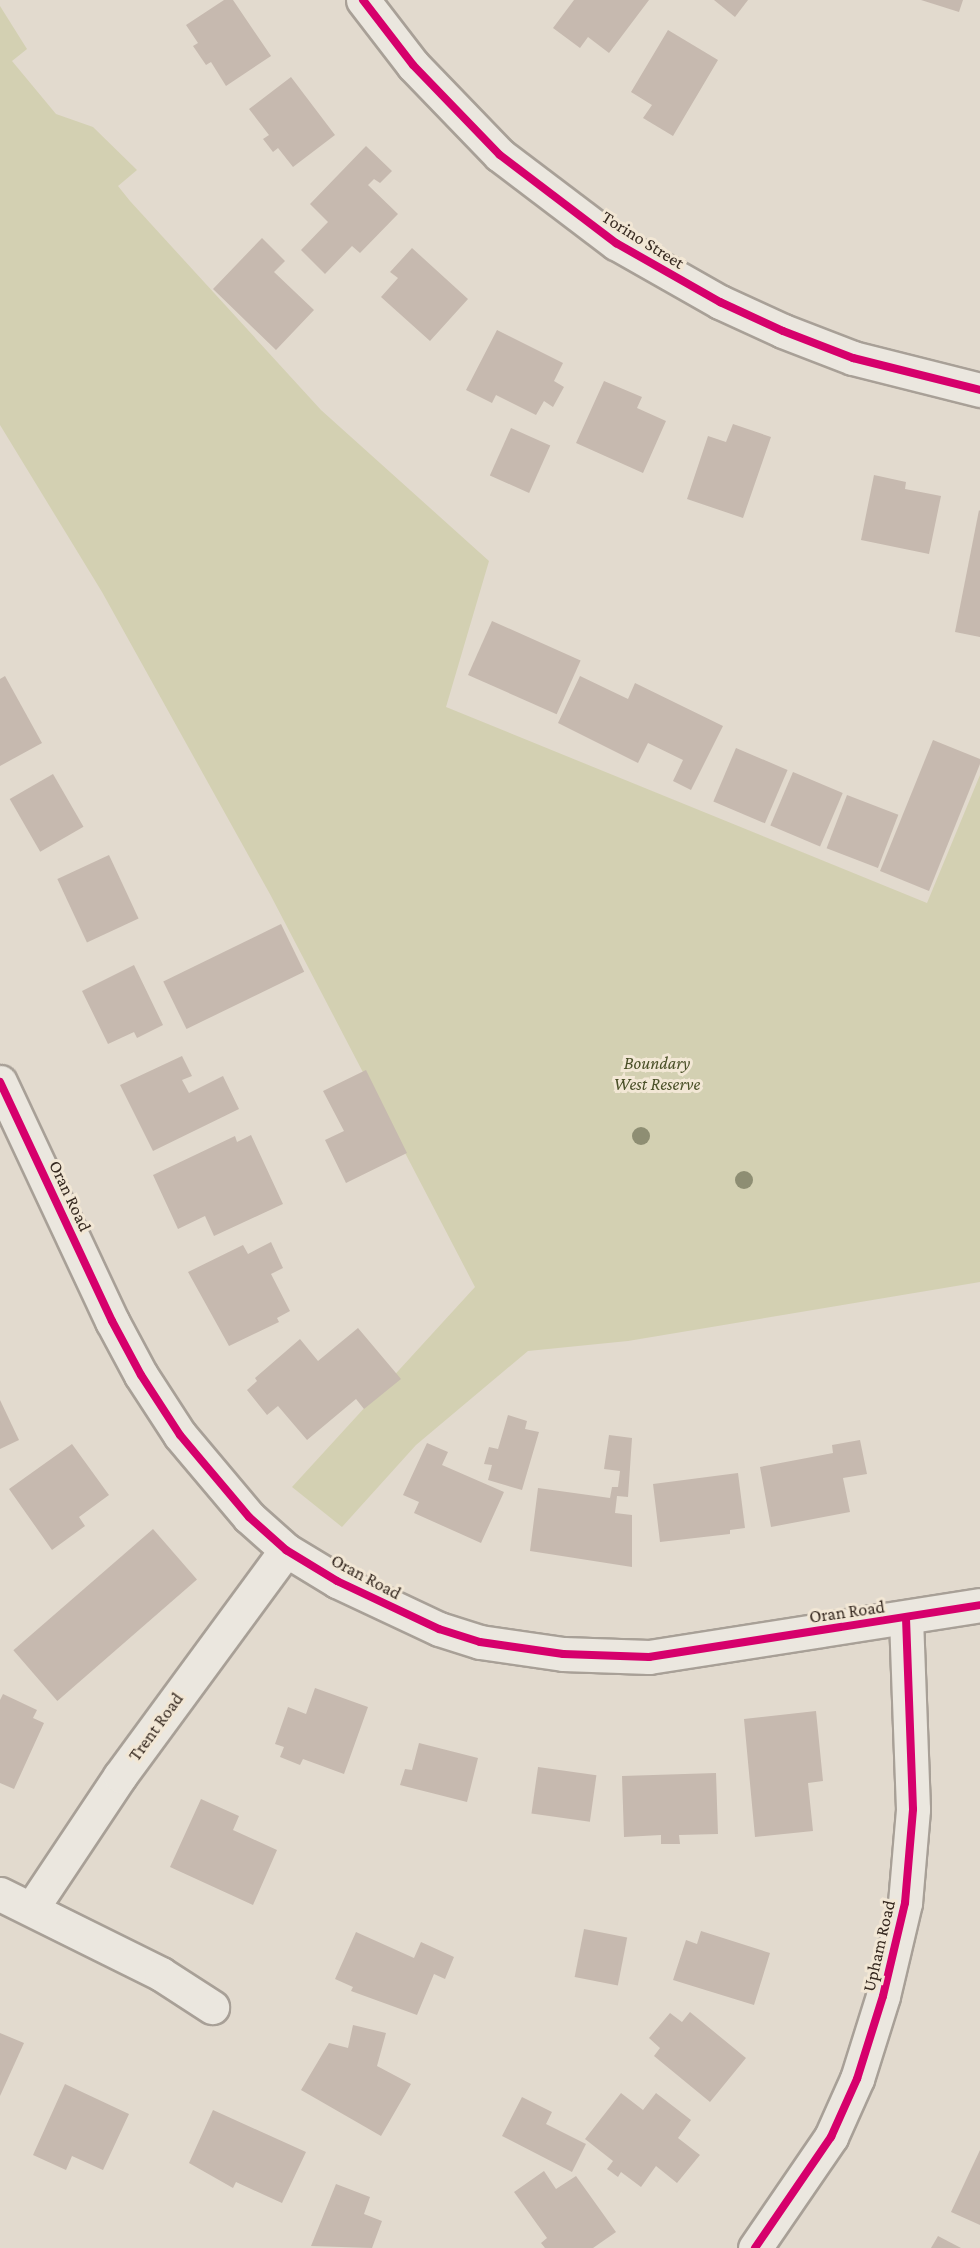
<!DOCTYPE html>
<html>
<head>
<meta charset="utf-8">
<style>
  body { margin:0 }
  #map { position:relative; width:980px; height:2248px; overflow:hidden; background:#e2dace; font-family:"Crimson Pro",serif }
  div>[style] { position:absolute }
  .green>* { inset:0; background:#d3d0b2 }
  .building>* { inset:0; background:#c6b9af; transform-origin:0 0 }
  .roads { filter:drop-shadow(2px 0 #a8a097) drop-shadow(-2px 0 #a8a097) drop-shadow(0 2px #a8a097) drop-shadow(0 -2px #a8a097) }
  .minor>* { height:33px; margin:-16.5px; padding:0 16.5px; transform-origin:16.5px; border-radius:16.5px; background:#ebe7df }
  .cycleway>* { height:8px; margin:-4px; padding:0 4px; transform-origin:4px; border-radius:4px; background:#d6006c }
  .trees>* { width:18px; height:18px; margin:-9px; border-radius:50%; background:#8e8e73 }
  span { translate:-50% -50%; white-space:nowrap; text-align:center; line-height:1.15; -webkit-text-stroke:6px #f2e7d5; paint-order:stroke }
  .street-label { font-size:18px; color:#362920 }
  .park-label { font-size:18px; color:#4a5028; font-style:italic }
</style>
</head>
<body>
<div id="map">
  <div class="green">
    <div style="clip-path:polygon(0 6px,27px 49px,12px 61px,56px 114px,93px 127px,137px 170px,118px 186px,130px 201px,321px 410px,489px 561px,446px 707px,927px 903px,980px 775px,980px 1282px,628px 1341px,528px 1351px,416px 1445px,342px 1527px,292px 1487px,475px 1287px,271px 896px,102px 592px,0 425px)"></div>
  </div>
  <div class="building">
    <div style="clip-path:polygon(224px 0,233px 0,271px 56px,226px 86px,211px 62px,206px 65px,193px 46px,198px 43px,186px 25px)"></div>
    <div style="clip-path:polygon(574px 0,649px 0,609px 53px,588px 37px,580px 48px,553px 28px)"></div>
    <div style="clip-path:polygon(714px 0,748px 0,735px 17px)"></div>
    <div style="clip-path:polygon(921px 0,963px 0,959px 12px)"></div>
    <div style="clip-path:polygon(668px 30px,718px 60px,673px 136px,643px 118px,652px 105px,631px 92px)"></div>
    <div style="clip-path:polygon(291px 77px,335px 135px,293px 167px,278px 148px,273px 152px,263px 139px,269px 135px,249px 109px)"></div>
    <div style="clip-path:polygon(366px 146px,392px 171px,380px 183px,374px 179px,368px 185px,398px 214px,360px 253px,352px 246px,325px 274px,301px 250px,328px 222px,310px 204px)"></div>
    <div style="clip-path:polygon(262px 238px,285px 261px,274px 272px,314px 310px,276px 350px,213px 289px)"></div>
    <div style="clip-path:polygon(412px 248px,468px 299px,430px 341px,381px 297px,398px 278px,390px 272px)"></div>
    <div style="clip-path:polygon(497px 330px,563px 363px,554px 381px,564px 387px,553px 407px,544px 401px,536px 415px,496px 395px,492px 403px,466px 390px)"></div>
    <div style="clip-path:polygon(604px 381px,642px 397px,637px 408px,666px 421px,643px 473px,576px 443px)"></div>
    <div style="clip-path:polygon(733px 424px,771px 437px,743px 518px,687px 499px,708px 436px,726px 442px)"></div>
    <div style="left:511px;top:428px;width:43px;height:52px;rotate:24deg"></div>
    <div style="clip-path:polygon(874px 475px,906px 482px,905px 489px,941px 496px,929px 554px,861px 540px)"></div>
    <div style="clip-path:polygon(979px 510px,980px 511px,980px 637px,955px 632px)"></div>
    <div style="left:492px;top:621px;width:97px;height:59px;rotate:24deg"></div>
    <div style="clip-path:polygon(5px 676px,42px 743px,0 766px,0 679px)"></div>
    <div style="clip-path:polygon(580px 676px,628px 699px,635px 683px,723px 726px,691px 790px,673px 781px,683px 760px,648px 743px,638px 763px,558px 723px)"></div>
    <div style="clip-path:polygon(933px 740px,980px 759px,980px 764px,929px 891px,880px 871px)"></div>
    <div style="left:736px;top:748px;width:56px;height:58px;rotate:23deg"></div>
    <div style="left:793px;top:772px;width:54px;height:58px;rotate:23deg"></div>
    <div style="left:53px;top:774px;width:61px;height:50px;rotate:60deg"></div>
    <div style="left:847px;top:795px;width:55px;height:57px;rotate:21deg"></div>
    <div style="left:109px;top:855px;width:70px;height:57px;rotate:65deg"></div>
    <div style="left:281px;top:924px;width:53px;height:131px;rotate:64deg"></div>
    <div style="clip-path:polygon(134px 965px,163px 1025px,137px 1038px,134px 1032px,108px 1044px,82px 991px)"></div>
    <div style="clip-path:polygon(182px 1056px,192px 1076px,182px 1080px,189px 1093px,223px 1076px,239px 1109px,153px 1151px,120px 1085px)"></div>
    <div style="clip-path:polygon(366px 1070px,407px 1153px,346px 1183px,325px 1140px,344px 1131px,323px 1091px)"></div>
    <div style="clip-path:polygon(251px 1135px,283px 1204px,214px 1236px,205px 1216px,178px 1229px,153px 1175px,235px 1136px,237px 1142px)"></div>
    <div style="clip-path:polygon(271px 1242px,283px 1268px,271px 1274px,290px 1311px,277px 1318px,279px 1322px,229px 1346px,188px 1272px,243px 1245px,248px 1254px)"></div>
    <div style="clip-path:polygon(358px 1328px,401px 1379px,364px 1409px,356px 1399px,307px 1440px,278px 1406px,267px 1415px,247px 1390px,257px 1381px,255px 1378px,300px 1339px,318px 1361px)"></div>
    <div style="clip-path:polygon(0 1400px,19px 1440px,0 1449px)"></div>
    <div style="clip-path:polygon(508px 1415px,527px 1421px,525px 1429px,539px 1432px,522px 1490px,488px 1480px,492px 1465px,484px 1464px,489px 1447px,498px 1449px)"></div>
    <div style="clip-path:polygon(609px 1435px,632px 1438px,628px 1497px,617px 1496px,615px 1513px,632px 1515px,632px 1567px,530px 1551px,538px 1488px,610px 1498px,612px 1487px,618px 1487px,620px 1471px,604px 1469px)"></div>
    <div style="clip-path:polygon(860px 1440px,867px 1474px,843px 1478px,850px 1512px,771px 1527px,760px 1467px,833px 1453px,832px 1445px)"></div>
    <div style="clip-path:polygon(427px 1443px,448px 1452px,442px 1465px,504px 1492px,481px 1543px,414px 1513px,419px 1502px,403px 1495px)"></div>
    <div style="clip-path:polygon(72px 1444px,109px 1495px,79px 1517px,85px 1526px,52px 1550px,9px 1489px)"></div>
    <div style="clip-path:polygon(738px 1473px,745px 1528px,730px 1530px,730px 1534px,660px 1542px,653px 1484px)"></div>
    <div style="left:153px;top:1529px;width:67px;height:185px;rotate:49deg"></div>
    <div style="clip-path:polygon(315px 1688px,368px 1707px,344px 1774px,303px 1759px,300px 1765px,280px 1757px,284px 1747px,275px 1744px,288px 1707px,306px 1714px)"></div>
    <div style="clip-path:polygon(3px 1694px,37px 1710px,33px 1718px,44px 1723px,14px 1789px,0 1783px,0 1700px)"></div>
    <div style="clip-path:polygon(816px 1711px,823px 1781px,808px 1783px,813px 1831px,755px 1837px,744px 1719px)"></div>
    <div style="clip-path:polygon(419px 1743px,478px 1758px,467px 1802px,400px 1785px,405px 1769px,412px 1770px)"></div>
    <div style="left:538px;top:1767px;width:59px;height:47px;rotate:8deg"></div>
    <div style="clip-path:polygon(716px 1773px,718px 1834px,679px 1835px,680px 1844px,661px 1844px,661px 1835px,624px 1837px,622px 1776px)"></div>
    <div style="clip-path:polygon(201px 1799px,239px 1816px,233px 1830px,277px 1850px,253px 1905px,170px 1867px)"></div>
    <div style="left:584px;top:1929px;width:44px;height:49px;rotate:11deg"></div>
    <div style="clip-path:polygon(701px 1931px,770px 1953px,754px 2005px,673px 1980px,686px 1940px,697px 1944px)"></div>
    <div style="clip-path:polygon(356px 1932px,414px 1958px,421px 1942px,454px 1957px,445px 1979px,434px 1974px,417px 2015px,351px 1991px,353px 1987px,335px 1979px)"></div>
    <div style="clip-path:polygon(690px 2012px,746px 2058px,710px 2102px,654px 2056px,660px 2048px,649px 2038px,670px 2013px,682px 2022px)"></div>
    <div style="clip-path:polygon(353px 2025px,386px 2033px,377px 2066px,411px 2084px,381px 2136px,301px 2090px,329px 2043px,348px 2048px)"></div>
    <div style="clip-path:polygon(0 2033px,24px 2043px,0 2096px)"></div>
    <div style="clip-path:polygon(65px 2084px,129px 2114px,103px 2170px,72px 2156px,66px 2170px,33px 2155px)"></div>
    <div style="clip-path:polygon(621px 2093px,643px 2110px,656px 2093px,691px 2120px,678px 2138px,700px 2155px,677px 2183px,656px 2166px,641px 2187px,621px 2172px,618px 2177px,607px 2169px,613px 2161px,585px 2139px)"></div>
    <div style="clip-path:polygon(522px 2097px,552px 2112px,546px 2124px,586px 2144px,572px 2172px,502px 2136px)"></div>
    <div style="clip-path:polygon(213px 2110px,306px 2152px,282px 2203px,236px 2182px,233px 2188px,189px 2163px)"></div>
    <div style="clip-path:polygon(980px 2150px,980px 2225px,951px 2212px)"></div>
    <div style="clip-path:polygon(544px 2171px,556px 2189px,576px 2176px,616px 2232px,593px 2248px,545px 2248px,541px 2243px,547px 2238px,514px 2192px)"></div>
    <div style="clip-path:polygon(336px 2184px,370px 2197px,364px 2214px,382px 2221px,372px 2248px,311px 2246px)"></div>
    <div style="clip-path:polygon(938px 2236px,961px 2248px,931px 2248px)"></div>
  </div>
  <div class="roads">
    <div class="minor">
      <div style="left:363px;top:0;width:82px;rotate:52.4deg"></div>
      <div style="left:413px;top:65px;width:125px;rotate:46deg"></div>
      <div style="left:500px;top:155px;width:146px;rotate:37.2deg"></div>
      <div style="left:616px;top:243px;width:120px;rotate:29.6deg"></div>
      <div style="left:720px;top:302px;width:69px;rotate:24.7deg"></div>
      <div style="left:783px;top:331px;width:75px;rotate:21.1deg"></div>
      <div style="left:853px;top:358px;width:131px;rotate:14.1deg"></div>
      <div style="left:0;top:1082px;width:264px;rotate:64.9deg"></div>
      <div style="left:112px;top:1321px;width:61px;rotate:61.8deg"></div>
      <div style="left:141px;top:1375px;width:72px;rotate:57deg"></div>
      <div style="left:180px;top:1435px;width:107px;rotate:49.9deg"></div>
      <div style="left:249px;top:1517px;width:50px;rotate:41.7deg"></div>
      <div style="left:286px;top:1550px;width:60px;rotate:31.3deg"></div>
      <div style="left:337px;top:1581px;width:113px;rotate:25.2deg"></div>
      <div style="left:439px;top:1629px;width:43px;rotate:17.6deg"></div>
      <div style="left:480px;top:1642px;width:84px;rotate:8.2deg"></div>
      <div style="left:563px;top:1654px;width:86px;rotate:2deg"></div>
      <div style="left:649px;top:1657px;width:335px;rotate:-8.9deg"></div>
      <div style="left:0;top:1894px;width:180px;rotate:26.4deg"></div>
      <div style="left:161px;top:1974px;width:61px;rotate:32.9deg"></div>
      <div style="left:32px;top:1908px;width:159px;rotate:-56.3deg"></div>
      <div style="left:120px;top:1776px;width:280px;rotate:-53.7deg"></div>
      <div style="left:755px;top:2248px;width:135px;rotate:-55.6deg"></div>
      <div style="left:831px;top:2137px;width:64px;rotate:-65.9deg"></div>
      <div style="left:857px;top:2079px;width:87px;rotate:-72.6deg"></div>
      <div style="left:883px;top:1996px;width:96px;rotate:-76.7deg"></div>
      <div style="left:905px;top:1903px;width:94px;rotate:-85.1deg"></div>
      <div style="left:913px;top:1809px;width:190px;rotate:-92.1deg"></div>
    </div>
  </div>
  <div class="cycleway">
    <div style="left:363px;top:0;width:82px;rotate:52.4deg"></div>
    <div style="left:413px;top:65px;width:125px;rotate:46deg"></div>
    <div style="left:500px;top:155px;width:146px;rotate:37.2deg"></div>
    <div style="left:616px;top:243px;width:120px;rotate:29.6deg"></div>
    <div style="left:720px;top:302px;width:69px;rotate:24.7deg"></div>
    <div style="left:783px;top:331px;width:75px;rotate:21.1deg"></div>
    <div style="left:853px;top:358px;width:131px;rotate:14.1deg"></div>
    <div style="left:0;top:1082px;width:264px;rotate:64.9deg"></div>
    <div style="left:112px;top:1321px;width:61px;rotate:61.8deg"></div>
    <div style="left:141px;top:1375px;width:72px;rotate:57deg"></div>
    <div style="left:180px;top:1435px;width:107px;rotate:49.9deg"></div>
    <div style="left:249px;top:1517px;width:50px;rotate:41.7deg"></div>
    <div style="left:286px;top:1550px;width:60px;rotate:31.3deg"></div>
    <div style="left:337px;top:1581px;width:113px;rotate:25.2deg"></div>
    <div style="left:439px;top:1629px;width:43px;rotate:17.6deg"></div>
    <div style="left:480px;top:1642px;width:84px;rotate:8.2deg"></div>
    <div style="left:563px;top:1654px;width:86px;rotate:2deg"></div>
    <div style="left:649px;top:1657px;width:335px;rotate:-8.9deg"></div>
    <div style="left:755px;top:2248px;width:135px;rotate:-55.6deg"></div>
    <div style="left:831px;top:2137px;width:64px;rotate:-65.9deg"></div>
    <div style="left:857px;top:2079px;width:87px;rotate:-72.6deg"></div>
    <div style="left:883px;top:1996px;width:96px;rotate:-76.7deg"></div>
    <div style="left:905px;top:1903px;width:94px;rotate:-85.1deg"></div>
    <div style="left:913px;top:1809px;width:190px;rotate:-92.1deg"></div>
  </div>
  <div class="trees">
    <div style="left:641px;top:1136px"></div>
    <div style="left:744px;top:1180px"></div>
  </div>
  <div class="street-label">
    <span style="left:643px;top:240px;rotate:32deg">Torino Street</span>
    <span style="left:70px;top:1196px;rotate:65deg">Oran Road</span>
    <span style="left:366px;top:1577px;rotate:28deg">Oran Road</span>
    <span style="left:847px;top:1612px;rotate:-8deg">Oran Road</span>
    <span style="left:156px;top:1727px;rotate:-54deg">Trent Road</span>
    <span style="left:879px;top:1946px;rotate:-77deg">Upham Road</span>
  </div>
  <div class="park-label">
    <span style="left:657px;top:1074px">Boundary<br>West Reserve</span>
  </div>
</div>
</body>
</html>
